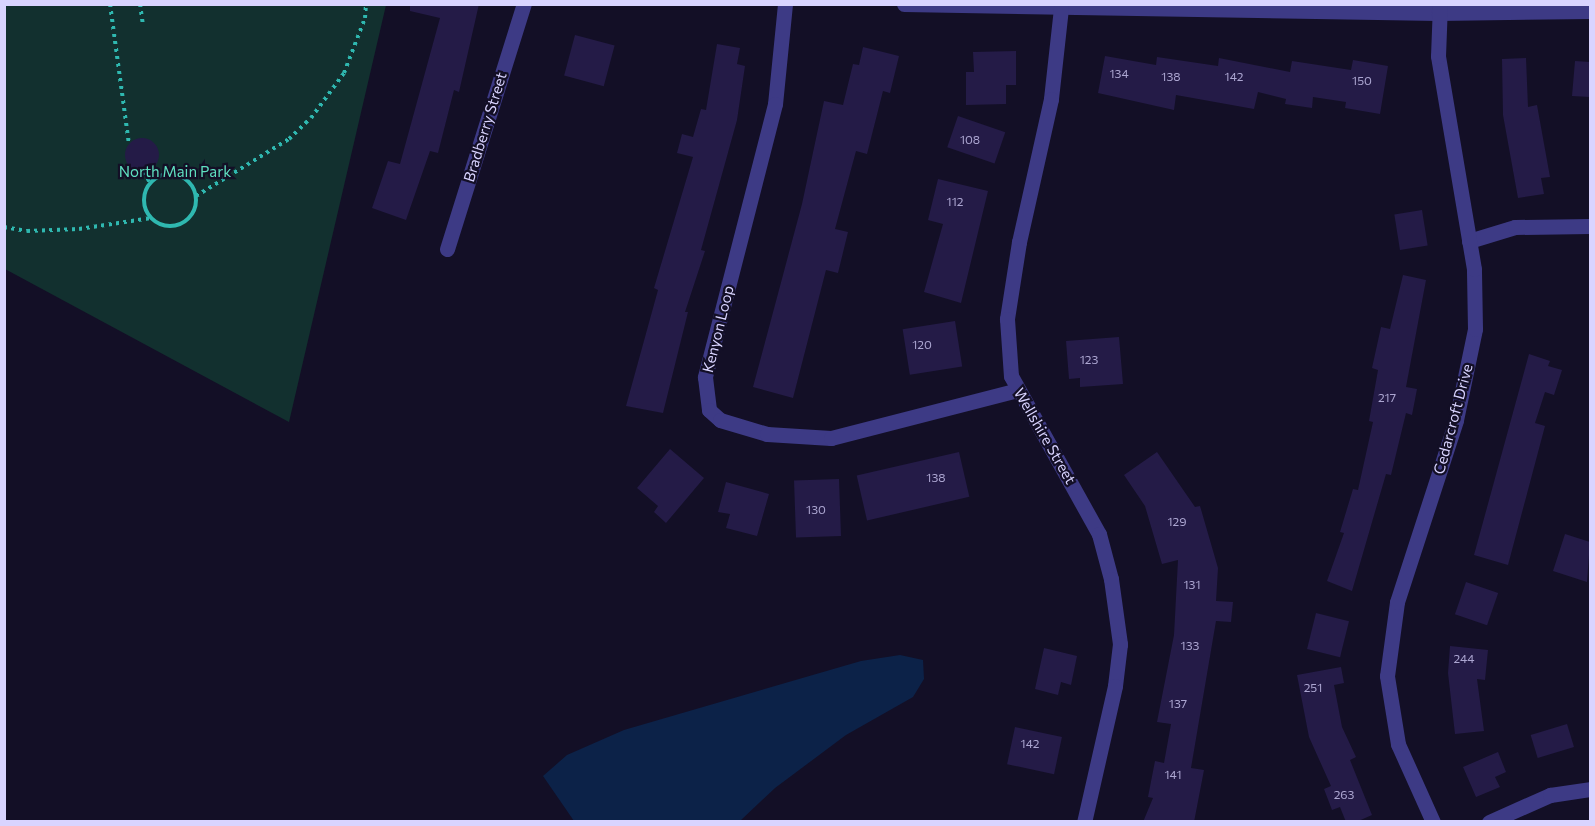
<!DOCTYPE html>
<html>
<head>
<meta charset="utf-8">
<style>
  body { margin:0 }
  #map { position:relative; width:1595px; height:826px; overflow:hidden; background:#130f26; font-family:Commissioner,sans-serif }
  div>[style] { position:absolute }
  .green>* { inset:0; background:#12302f }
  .water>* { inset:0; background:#0c2248 }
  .building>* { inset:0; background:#241b47; transform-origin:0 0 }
  .round { border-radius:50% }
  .path>* { height:4px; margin-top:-2px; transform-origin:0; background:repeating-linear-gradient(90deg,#2fb8b0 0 3px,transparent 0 7.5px) }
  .path>.ring { margin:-2px; padding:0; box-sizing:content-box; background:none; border:4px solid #2fb8b0; border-radius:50% }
  .street>* { height:15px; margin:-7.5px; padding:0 7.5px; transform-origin:7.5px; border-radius:7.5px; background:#3d3a85 }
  span { translate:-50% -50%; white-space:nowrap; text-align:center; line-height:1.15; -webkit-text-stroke:4.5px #130f26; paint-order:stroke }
  .number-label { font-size:12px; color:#aca6d1 }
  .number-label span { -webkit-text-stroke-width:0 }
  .street-label { font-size:15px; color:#d9d4ff }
  .park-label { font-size:15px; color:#5fe0c0 }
  .frame { position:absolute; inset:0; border:6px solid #d9d4ff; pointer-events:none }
</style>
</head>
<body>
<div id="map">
  <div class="green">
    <div style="clip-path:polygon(4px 5px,386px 5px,289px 422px,5px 269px)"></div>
  </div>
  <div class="water">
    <div style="clip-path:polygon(900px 655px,923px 660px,924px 679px,913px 697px,846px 735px,775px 788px,740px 821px,574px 821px,543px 776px,567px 755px,624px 730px,861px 661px)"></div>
  </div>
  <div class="building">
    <div style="clip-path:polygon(410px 4px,479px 4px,459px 92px,454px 90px,438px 153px,430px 151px,406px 220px,372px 208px,388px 161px,400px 164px,440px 18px,410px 11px)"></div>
    <div style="left:575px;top:35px;width:41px;height:42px;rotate:15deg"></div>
    <div style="clip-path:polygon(717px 44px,740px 48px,737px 64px,745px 66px,737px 120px,701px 250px,705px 251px,685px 312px,688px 312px,663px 413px,626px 406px,658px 290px,654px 288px,693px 157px,677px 153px,682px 134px,693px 137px,701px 109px,706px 110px)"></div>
    <div style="clip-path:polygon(863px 47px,899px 56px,890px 93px,883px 91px,867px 154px,856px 151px,835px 229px,848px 232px,838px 273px,826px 270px,793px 398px,753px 387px,802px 204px,824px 101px,843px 105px,853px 64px,859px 65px)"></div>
    <div style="clip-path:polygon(1016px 51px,1016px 85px,1006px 85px,1006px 104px,966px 105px,966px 72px,974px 72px,973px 52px)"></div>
    <div style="clip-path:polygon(1105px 56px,1156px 65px,1157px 57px,1218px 66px,1219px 58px,1290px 72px,1292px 61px,1351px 70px,1353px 60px,1388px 66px,1380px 114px,1345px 108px,1346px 102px,1313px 97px,1312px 108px,1285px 104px,1286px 99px,1258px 92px,1254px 109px,1176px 95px,1174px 110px,1098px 93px)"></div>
    <div style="clip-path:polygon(1526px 58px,1528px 107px,1537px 105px,1550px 177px,1541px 178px,1544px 194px,1518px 198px,1503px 115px,1502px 59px)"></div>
    <div style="clip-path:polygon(1575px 61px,1590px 62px,1590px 97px,1572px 96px)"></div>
    <div style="left:958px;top:116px;width:50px;height:33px;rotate:19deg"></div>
    <div class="round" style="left:125px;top:138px;width:34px;height:34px"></div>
    <div style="clip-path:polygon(938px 179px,988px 191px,961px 303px,924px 292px,943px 224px,928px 220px)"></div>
    <div style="left:1422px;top:210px;width:36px;height:28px;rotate:81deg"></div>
    <div style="clip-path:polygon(1403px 275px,1426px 280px,1406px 387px,1417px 389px,1412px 415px,1406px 413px,1391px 475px,1386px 474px,1352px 591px,1327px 581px,1344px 533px,1340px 532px,1353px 489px,1358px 490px,1373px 422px,1369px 421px,1378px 370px,1372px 368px,1381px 327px,1390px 329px)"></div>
    <div style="left:955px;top:321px;width:46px;height:53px;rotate:81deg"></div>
    <div style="clip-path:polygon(1119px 337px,1123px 384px,1080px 387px,1080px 378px,1069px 379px,1066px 341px)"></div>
    <div style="clip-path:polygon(1529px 354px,1550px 361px,1548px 366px,1562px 370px,1554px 395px,1545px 392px,1535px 423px,1545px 426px,1508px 565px,1474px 555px)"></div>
    <div style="clip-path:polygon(670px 449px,704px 478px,666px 523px,654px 512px,658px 506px,637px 488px)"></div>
    <div style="left:959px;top:452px;width:46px;height:105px;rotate:77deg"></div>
    <div style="clip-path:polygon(1157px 452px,1195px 507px,1200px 506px,1218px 568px,1216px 601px,1233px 602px,1231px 622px,1216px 621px,1191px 768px,1204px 770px,1194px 822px,1143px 822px,1153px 798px,1148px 797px,1155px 761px,1164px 763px,1171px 724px,1157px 722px,1174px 635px,1178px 560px,1162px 564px,1145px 506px,1124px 475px)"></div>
    <div style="left:839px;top:479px;width:57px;height:45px;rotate:88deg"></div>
    <div style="clip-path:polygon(726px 482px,769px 494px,757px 536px,726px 528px,730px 514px,718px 512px)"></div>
    <div style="clip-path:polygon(1565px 534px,1590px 542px,1587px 582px,1553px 571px)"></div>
    <div style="left:1466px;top:582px;width:34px;height:34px;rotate:19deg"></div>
    <div style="left:1316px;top:613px;width:34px;height:37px;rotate:14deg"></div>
    <div style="clip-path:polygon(1450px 646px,1488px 650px,1485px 680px,1477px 679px,1484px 731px,1455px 734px,1448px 673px)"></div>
    <div style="clip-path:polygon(1044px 648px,1077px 656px,1071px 685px,1061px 682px,1058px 695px,1035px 689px)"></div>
    <div style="clip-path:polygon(1341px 667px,1344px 683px,1334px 685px,1342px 727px,1356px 757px,1350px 760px,1372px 815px,1356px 822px,1346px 822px,1340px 807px,1332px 810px,1324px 789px,1331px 786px,1309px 737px,1297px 675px)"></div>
    <div style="left:1567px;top:724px;width:24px;height:38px;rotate:73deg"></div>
    <div style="left:1015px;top:727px;width:48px;height:38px;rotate:12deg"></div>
    <div style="clip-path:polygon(1498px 752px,1506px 772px,1495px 777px,1500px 787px,1476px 797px,1463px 767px)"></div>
  </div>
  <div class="path">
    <div style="left:110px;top:4px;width:141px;rotate:82.3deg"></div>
    <div style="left:140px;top:4px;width:22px;rotate:82deg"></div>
    <div style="left:144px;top:172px;width:13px;rotate:61deg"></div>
    <div class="ring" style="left:144px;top:174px;width:48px;height:48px"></div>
    <div style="left:196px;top:196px;width:109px;rotate:-31.5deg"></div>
    <div style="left:289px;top:139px;width:30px;rotate:-44deg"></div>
    <div style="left:311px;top:118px;width:56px;rotate:-53.7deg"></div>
    <div style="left:344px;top:73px;width:59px;rotate:-69.1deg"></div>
    <div style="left:365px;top:18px;width:14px;rotate:-86deg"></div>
    <div style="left:4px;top:227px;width:23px;rotate:10deg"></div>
    <div style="left:27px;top:231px;width:52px;rotate:-2.2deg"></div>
    <div style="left:79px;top:229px;width:73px;rotate:-8.7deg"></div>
  </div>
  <div class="street">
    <div style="left:785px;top:4px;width:100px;rotate:95.7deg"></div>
    <div style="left:775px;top:104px;width:282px;rotate:104.4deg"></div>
    <div style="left:705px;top:377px;width:33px;rotate:83deg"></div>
    <div style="left:709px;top:410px;width:15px;rotate:42deg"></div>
    <div style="left:720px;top:420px;width:49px;rotate:16.6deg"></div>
    <div style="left:767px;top:434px;width:64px;rotate:3.6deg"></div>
    <div style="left:831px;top:438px;width:193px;rotate:-14.4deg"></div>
    <div style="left:904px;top:4px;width:534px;rotate:0.97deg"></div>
    <div style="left:1438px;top:13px;width:152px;rotate:-0.8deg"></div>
    <div style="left:1061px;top:8px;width:92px;rotate:96.3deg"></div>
    <div style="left:1051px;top:99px;width:147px;rotate:102.6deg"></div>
    <div style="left:1019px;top:242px;width:78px;rotate:98.9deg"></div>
    <div style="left:1007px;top:319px;width:57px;rotate:86deg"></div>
    <div style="left:1011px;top:376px;width:181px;rotate:60.9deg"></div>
    <div style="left:1099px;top:534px;width:47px;rotate:75.1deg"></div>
    <div style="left:1111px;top:579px;width:66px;rotate:82.1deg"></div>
    <div style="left:1120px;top:644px;width:42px;rotate:96.8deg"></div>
    <div style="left:1115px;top:686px;width:139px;rotate:102.8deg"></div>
    <div style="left:1469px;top:241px;width:48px;rotate:-16.9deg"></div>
    <div style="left:1515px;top:227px;width:75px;rotate:-0.8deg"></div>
    <div style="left:447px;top:249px;width:257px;rotate:-72.6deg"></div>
    <div style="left:1433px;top:822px;width:85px;rotate:-114.2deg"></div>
    <div style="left:1398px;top:744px;width:69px;rotate:-99.2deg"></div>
    <div style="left:1387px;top:676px;width:75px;rotate:-82.3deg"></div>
    <div style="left:1397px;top:602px;width:191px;rotate:-72deg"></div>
    <div style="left:1456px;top:420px;width:93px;rotate:-78.2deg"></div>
    <div style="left:1475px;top:329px;width:60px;rotate:-91deg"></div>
    <div style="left:1474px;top:269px;width:216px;rotate:-99.6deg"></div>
    <div style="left:1438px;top:56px;width:52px;rotate:-87.8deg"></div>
    <div style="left:1489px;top:822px;width:67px;rotate:-23.9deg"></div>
    <div style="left:1550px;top:795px;width:40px;rotate:-8.5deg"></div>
  </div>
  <div class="number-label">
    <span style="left:1119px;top:74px">134</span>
    <span style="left:1171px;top:77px">138</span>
    <span style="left:1234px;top:77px">142</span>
    <span style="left:1362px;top:81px">150</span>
    <span style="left:970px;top:140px">108</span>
    <span style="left:955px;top:202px">112</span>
    <span style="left:922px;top:345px">120</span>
    <span style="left:1089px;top:360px">123</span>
    <span style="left:1387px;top:398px">217</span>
    <span style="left:936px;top:478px">138</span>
    <span style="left:816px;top:510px">130</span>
    <span style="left:1177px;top:522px">129</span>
    <span style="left:1192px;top:585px">131</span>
    <span style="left:1190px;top:646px">133</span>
    <span style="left:1464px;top:659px">244</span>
    <span style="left:1313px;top:688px">251</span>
    <span style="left:1178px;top:704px">137</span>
    <span style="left:1030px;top:744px">142</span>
    <span style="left:1173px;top:775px">141</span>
    <span style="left:1344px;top:795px">263</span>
  </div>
  <div class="street-label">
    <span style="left:485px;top:127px;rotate:-73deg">Bradberry Street</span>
    <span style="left:718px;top:329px;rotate:-76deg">Kenyon Loop</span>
    <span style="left:1453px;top:419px;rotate:-75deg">Cedarcroft Drive</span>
    <span style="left:1045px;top:436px;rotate:60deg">Wellshire Street</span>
  </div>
  <div class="park-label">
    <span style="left:175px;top:172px">North Main Park</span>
  </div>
  <div class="frame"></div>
</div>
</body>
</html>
